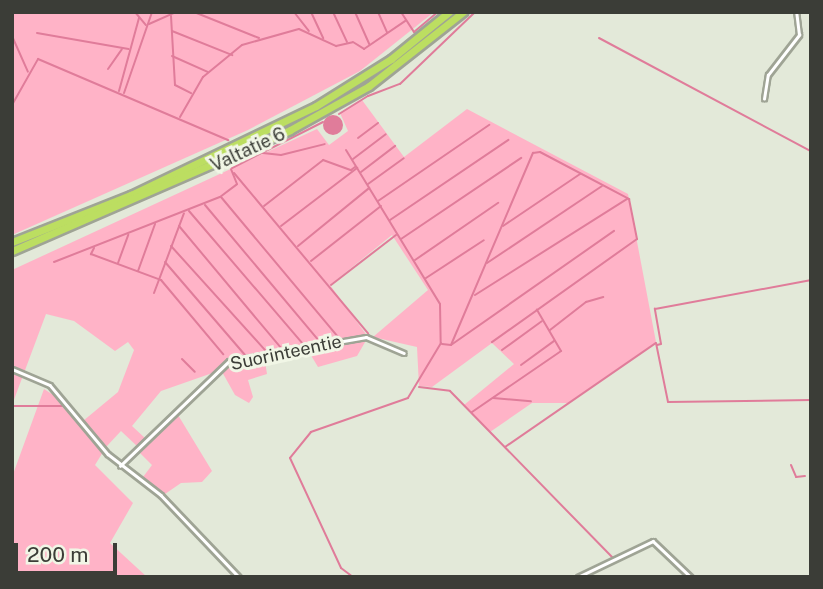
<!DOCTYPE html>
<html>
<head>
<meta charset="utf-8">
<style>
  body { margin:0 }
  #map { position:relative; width:823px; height:589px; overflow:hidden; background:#e3e9d9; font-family:"Public Sans",sans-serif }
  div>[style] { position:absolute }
  .green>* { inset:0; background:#ffb3c7 }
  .water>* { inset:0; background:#e07c9a }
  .round { border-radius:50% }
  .stream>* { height:2px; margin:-1px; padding:0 1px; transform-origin:1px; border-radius:1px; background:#e07c9a }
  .roads { filter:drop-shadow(2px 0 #9fa495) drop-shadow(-2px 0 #9fa495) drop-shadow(0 2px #9fa495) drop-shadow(0 -2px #9fa495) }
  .street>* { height:2.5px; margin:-1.25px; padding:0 1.25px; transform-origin:1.25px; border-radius:1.25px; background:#fff }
  .highway>* { height:7px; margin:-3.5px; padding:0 3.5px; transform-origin:3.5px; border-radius:3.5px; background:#bcde61 }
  span { translate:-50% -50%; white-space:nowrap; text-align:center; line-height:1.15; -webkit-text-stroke:6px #f1f6e6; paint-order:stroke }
  .street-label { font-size:18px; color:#3b3d37 }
  .frame { position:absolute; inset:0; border:14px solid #3b3d37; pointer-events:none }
  .scale { position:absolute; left:14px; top:543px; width:103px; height:32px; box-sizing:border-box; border:4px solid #3b3d37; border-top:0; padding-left:9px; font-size:21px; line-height:24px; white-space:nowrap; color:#3b3d37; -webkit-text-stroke:5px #f1f6e6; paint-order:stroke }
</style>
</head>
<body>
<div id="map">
  <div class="green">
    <div style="clip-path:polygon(12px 12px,434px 12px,360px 71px,248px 130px,12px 235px)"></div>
    <div style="clip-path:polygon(362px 100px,404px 157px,467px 109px,628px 194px,656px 342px,568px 403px,532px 403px,490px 432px,464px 405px,514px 364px,492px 343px,432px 387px,419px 386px,417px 347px,373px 337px,428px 290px,392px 235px,330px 285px,368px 337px,357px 356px,318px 367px,306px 347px,264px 355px,267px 374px,248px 380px,253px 397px,249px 403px,235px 395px,221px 370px,161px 391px,132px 426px,146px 439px,138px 447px,121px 431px,106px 447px,83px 421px,118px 392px,134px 350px,128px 342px,115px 351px,74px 321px,46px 314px,12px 405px,12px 270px,317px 129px,329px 145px,348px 131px,340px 113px)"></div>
    <div style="clip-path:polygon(44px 389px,58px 398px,103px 452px,95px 465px,133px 503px,110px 543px,147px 577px,12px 577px,12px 477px)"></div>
    <div style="clip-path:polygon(178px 415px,212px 471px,202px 482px,181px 483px,165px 494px,143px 477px,152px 465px,140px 453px)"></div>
  </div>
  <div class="water">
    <div class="round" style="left:323px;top:115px;width:20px;height:20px"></div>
  </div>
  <div class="stream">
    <div style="left:135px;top:12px;width:17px;rotate:50deg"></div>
    <div style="left:194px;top:12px;width:70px;rotate:21.8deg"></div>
    <div style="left:294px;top:12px;width:24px;rotate:52deg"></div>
    <div style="left:311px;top:12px;width:29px;rotate:65deg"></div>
    <div style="left:333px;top:12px;width:33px;rotate:65deg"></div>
    <div style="left:355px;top:12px;width:35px;rotate:66deg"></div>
    <div style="left:378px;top:12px;width:22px;rotate:66deg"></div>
    <div style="left:401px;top:12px;width:24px;rotate:57deg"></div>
    <div style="left:414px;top:32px;width:31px;rotate:-40deg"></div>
    <div style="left:171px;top:16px;width:69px;rotate:86.7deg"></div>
    <div style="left:175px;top:85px;width:18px;rotate:27deg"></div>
    <div style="left:149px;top:24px;width:30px;rotate:-24deg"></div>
    <div style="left:172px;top:31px;width:65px;rotate:21.8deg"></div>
    <div style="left:37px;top:33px;width:93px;rotate:9.9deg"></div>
    <div style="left:12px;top:36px;width:39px;rotate:66deg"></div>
    <div style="left:599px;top:38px;width:240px;rotate:28.1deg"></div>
    <div style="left:172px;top:56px;width:39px;rotate:24deg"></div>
    <div style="left:108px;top:69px;width:24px;rotate:-55deg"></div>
    <div style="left:119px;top:91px;width:76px;rotate:-74.7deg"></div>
    <div style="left:124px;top:93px;width:86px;rotate:-70.9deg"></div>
    <div style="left:12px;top:105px;width:53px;rotate:-60.5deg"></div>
    <div style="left:38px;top:59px;width:207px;rotate:23.1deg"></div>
    <div style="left:339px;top:114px;width:34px;rotate:-32deg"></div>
    <div style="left:368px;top:96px;width:34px;rotate:-21deg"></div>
    <div style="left:400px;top:84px;width:104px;rotate:-43.8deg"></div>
    <div style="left:180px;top:117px;width:46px;rotate:-60.1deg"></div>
    <div style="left:203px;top:77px;width:50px;rotate:-39.4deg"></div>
    <div style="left:242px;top:45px;width:59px;rotate:-15.7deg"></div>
    <div style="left:299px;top:29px;width:41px;rotate:24.7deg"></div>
    <div style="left:336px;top:46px;width:17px;rotate:-13deg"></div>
    <div style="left:353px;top:42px;width:13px;rotate:32deg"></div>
    <div style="left:364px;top:49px;width:50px;rotate:-34.3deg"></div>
    <div style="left:358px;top:138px;width:25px;rotate:-37deg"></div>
    <div style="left:346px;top:150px;width:180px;rotate:58.6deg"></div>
    <div style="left:440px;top:304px;width:39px;rotate:89deg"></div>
    <div style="left:441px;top:343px;width:64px;rotate:121deg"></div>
    <div style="left:408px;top:398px;width:103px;rotate:160.7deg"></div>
    <div style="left:311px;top:432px;width:33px;rotate:129deg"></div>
    <div style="left:290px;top:458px;width:121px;rotate:65.1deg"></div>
    <div style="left:341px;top:568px;width:15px;rotate:37deg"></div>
    <div style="left:263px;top:153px;width:18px;rotate:6deg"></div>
    <div style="left:281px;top:155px;width:45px;rotate:-14deg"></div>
    <div style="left:353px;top:159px;width:41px;rotate:-37.1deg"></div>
    <div style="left:232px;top:168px;width:102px;rotate:-26.8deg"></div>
    <div style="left:361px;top:172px;width:43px;rotate:-37.4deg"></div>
    <div style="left:234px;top:173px;width:209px;rotate:50.1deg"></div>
    <div style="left:368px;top:184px;width:44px;rotate:-35.8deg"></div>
    <div style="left:221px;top:197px;width:184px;rotate:50.1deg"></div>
    <div style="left:378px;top:201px;width:135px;rotate:-34.4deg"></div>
    <div style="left:205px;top:205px;width:179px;rotate:50deg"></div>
    <div style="left:264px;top:206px;width:75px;rotate:-37.9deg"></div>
    <div style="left:323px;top:160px;width:30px;rotate:20deg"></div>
    <div style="left:351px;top:170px;width:5px;rotate:-37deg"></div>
    <div style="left:189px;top:211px;width:175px;rotate:49.4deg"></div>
    <div style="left:390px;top:220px;width:143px;rotate:-34.1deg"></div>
    <div style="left:179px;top:226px;width:159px;rotate:50.1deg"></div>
    <div style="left:281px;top:226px;width:96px;rotate:-37.3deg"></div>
    <div style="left:503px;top:226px;width:93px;rotate:-34deg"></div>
    <div style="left:401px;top:239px;width:145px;rotate:-34deg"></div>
    <div style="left:171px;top:246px;width:142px;rotate:47.9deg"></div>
    <div style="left:298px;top:246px;width:92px;rotate:-39.2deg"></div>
    <div style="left:94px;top:248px;width:7px;rotate:117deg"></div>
    <div style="left:91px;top:254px;width:75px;rotate:20.4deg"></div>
    <div style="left:161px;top:280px;width:97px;rotate:50deg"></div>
    <div style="left:415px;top:260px;width:101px;rotate:-34.5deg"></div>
    <div style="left:311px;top:261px;width:89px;rotate:-38.2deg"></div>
    <div style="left:54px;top:262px;width:178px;rotate:-21.4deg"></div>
    <div style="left:220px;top:197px;width:21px;rotate:-37deg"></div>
    <div style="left:237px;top:184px;width:16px;rotate:-112deg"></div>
    <div style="left:165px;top:262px;width:123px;rotate:49.3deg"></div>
    <div style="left:118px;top:263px;width:30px;rotate:-70deg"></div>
    <div style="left:487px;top:263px;width:138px;rotate:-33.8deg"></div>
    <div style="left:138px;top:271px;width:50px;rotate:-70.1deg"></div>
    <div style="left:426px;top:278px;width:69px;rotate:-33.2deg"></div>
    <div style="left:331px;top:285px;width:82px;rotate:-37.6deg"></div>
    <div style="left:154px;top:293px;width:85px;rotate:-69.4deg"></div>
    <div style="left:475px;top:295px;width:180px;rotate:-32.3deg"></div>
    <div style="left:550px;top:330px;width:46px;rotate:-37.9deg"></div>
    <div style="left:586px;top:302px;width:18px;rotate:-16deg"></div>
    <div style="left:442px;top:344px;width:9px;rotate:6deg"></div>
    <div style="left:451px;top:345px;width:199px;rotate:-35deg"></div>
    <div style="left:451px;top:345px;width:209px;rotate:-66.9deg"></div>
    <div style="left:533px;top:153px;width:7px;rotate:-8deg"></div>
    <div style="left:540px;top:152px;width:101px;rotate:27.8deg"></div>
    <div style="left:629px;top:199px;width:41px;rotate:78.7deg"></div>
    <div style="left:637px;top:239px;width:178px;rotate:144.6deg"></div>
    <div style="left:657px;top:345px;width:4px;rotate:-14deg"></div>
    <div style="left:661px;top:344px;width:36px;rotate:-100deg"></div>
    <div style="left:655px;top:309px;width:159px;rotate:-10.5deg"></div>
    <div style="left:502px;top:350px;width:49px;rotate:-35.9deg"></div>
    <div style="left:182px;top:359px;width:18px;rotate:45deg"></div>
    <div style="left:521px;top:365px;width:41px;rotate:-36deg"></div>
    <div style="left:419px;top:387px;width:31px;rotate:7deg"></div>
    <div style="left:450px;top:391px;width:232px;rotate:45.7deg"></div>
    <div style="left:493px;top:398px;width:38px;rotate:5deg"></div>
    <div style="left:12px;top:406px;width:50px"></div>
    <div style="left:472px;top:412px;width:108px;rotate:-34.4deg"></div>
    <div style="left:561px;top:351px;width:48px;rotate:-120.3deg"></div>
    <div style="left:505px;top:447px;width:183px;rotate:-34.6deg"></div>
    <div style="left:656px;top:343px;width:60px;rotate:78.5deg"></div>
    <div style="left:668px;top:402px;width:143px;rotate:-0.8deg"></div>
    <div style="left:791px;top:465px;width:13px;rotate:67deg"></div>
    <div style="left:796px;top:477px;width:9px;rotate:-6deg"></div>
  </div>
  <div class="roads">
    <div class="street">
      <div style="left:764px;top:99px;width:24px;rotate:-81deg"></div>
      <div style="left:768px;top:75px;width:51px;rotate:-52.2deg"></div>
      <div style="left:799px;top:35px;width:23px;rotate:-97deg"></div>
      <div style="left:12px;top:369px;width:41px;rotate:22.8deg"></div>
      <div style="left:50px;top:385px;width:90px;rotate:50deg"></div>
      <div style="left:108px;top:454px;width:67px;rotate:37.7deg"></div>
      <div style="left:161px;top:495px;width:113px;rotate:46.4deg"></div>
      <div style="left:120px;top:466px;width:151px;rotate:-43.9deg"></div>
      <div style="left:229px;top:361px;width:139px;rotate:-9.9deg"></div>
      <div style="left:366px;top:337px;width:41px;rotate:22.8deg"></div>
      <div style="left:578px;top:577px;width:83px;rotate:-25.6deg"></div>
      <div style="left:653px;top:541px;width:52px;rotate:43.5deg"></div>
    </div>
    <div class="highway">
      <div style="left:12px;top:242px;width:128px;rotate:-21.6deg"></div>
      <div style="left:131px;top:195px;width:205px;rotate:-25.7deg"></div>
      <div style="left:316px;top:106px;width:89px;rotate:-32.1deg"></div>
      <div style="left:391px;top:59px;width:75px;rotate:-39deg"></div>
      <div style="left:12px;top:251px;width:303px;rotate:-23.5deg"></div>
      <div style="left:290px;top:130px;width:90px;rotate:-29.1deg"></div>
      <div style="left:369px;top:86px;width:120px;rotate:-38.2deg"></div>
    </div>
  </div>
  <div class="street-label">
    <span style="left:248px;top:150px;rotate:-25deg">Valtatie 6</span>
    <span style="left:286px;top:353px;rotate:-12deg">Suorinteentie</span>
  </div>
  <div class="frame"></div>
  <div class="scale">200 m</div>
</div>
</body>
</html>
